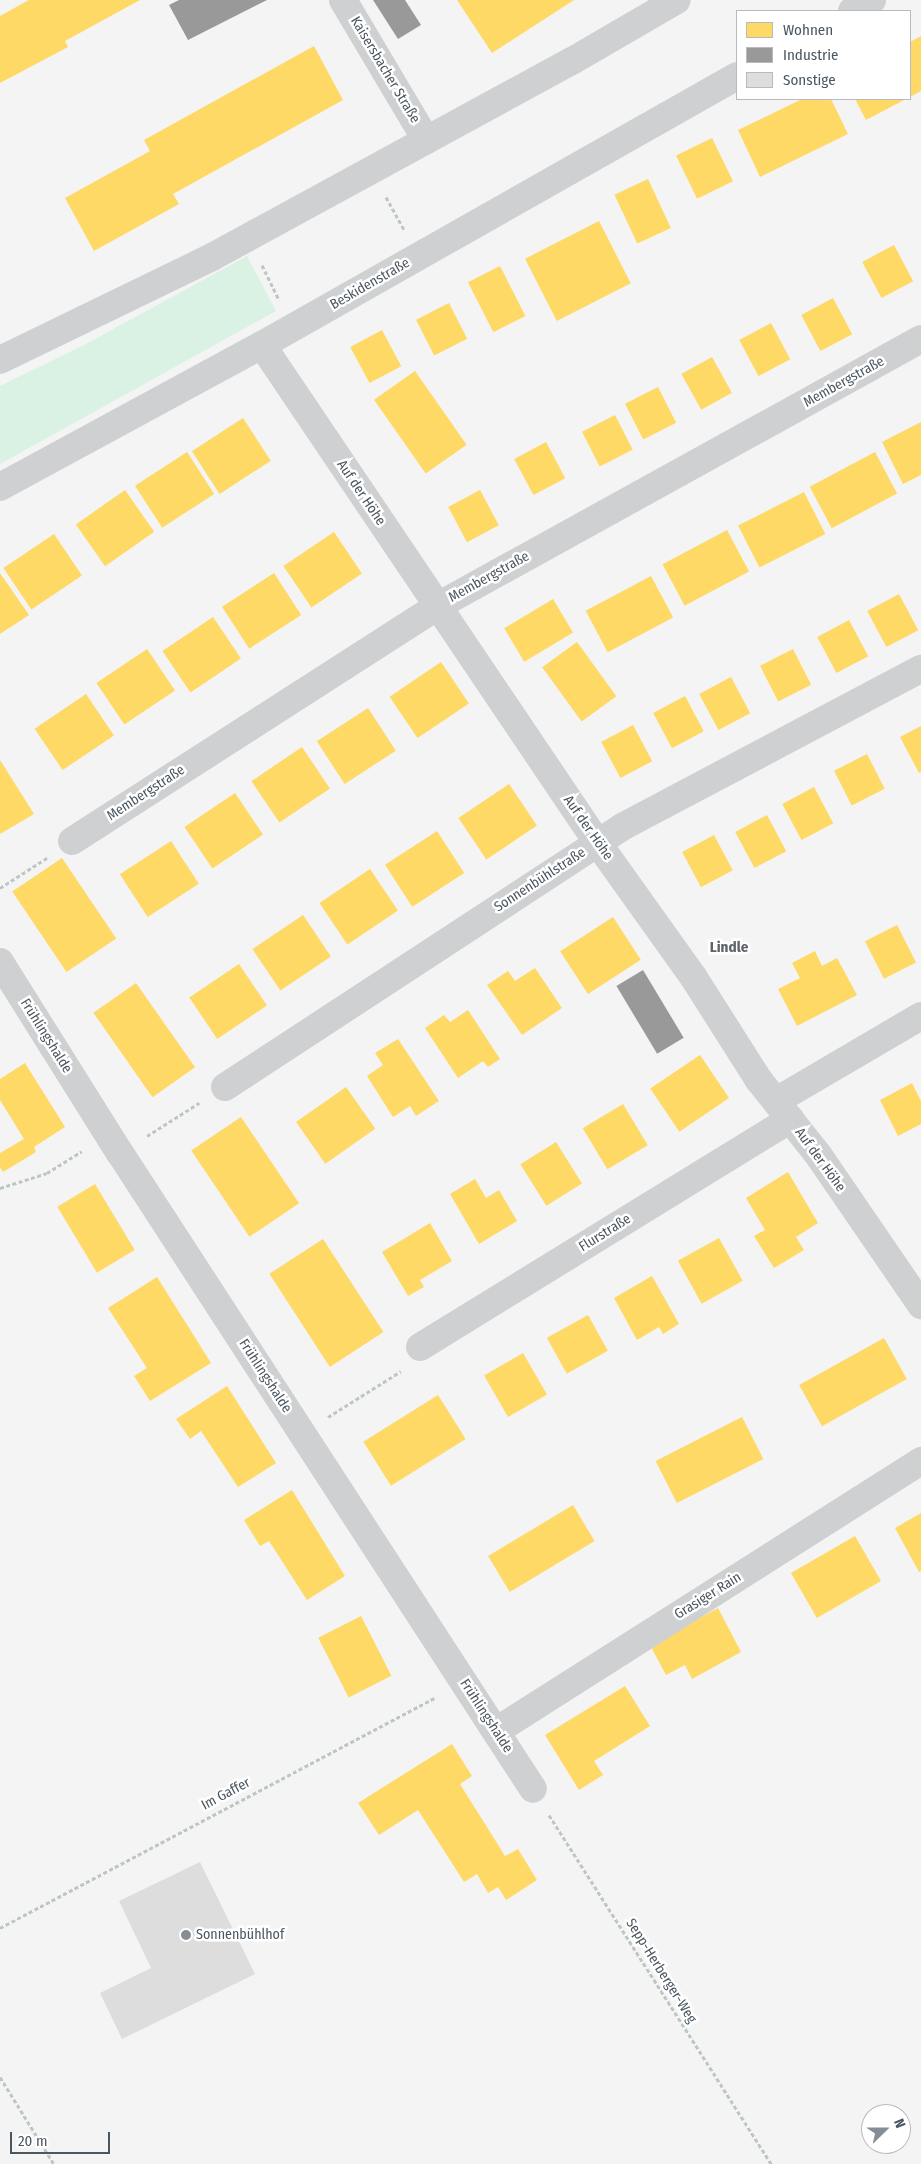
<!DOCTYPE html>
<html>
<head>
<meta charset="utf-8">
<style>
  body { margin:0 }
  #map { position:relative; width:921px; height:2164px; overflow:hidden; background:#f4f4f4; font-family:"Fira Sans Condensed",sans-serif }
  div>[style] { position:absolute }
  .green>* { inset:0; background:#d9f2e3 }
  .homes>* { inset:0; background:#ffd966; transform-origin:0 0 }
  .industry>* { inset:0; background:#999; transform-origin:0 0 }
  .building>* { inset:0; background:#ddddde }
  .path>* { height:3px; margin-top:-1.5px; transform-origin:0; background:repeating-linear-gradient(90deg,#bcc7c4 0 4px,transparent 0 6.5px) }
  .minor>* { height:28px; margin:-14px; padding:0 14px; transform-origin:14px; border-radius:14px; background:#ced0d2 }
  .dots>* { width:14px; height:14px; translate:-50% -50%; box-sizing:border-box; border:2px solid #fff; border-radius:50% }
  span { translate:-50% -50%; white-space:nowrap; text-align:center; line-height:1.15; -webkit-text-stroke:5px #fff; paint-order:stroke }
  .street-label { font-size:14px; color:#4a5661 }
  .poi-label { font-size:14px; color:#4a5661 }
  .left { translate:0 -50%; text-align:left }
  .neighbourhood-label { font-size:15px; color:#5f6368; font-weight:700 }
  .legend { position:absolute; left:736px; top:10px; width:175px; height:90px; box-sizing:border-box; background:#fff; border:1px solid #b7bbc0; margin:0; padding:6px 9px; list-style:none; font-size:15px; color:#4a5661 }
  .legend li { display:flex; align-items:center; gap:10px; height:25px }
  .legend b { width:25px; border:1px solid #b7bbc0 }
  .north { position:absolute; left:861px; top:2104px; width:50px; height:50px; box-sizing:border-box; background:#fff; border:1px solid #b7bbc0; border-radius:50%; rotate:68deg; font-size:14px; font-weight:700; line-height:20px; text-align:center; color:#4a5661 }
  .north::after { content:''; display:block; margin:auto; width:18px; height:22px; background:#868d94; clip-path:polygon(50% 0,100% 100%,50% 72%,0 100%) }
  .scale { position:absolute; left:10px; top:2132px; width:100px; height:22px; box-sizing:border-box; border:2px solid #4a5661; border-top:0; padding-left:6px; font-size:15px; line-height:18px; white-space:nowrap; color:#4a5661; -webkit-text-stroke:4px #fff; paint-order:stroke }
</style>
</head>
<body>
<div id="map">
  <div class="green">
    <div style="clip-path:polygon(247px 256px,276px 311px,0 464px,0 386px,84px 345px)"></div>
  </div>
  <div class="homes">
    <div style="clip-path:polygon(29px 0,140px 0,65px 41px,68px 47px,0 83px,0 16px)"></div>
    <div style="clip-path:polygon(457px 0,574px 0,492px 53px)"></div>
    <div style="clip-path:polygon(921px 36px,921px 91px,910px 97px,910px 42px)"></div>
    <div style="clip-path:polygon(314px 46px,343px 100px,173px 194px,179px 204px,94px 251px,65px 198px,150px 151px,144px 140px)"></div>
    <div style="clip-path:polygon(802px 99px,831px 99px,848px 134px,760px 177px,738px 130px)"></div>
    <div style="clip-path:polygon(855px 99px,906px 99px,866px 120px)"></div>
    <div style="left:712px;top:138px;width:48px;height:40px;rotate:64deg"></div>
    <div style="left:648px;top:179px;width:54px;height:37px;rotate:65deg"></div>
    <div style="left:599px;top:221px;width:70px;height:83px;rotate:63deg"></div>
    <div style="left:894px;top:245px;width:41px;height:36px;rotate:62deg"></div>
    <div style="left:500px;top:266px;width:56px;height:36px;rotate:63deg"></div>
    <div style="left:833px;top:298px;width:41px;height:36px;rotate:62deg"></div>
    <div style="left:449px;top:303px;width:40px;height:37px;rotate:63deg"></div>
    <div style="left:771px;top:323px;width:41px;height:36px;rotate:62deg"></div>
    <div style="left:382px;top:330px;width:41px;height:36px;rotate:62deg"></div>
    <div style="left:712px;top:357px;width:41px;height:35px;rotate:61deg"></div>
    <div style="left:415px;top:371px;width:90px;height:50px;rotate:55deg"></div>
    <div style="left:658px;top:387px;width:40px;height:37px;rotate:63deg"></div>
    <div style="left:615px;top:415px;width:39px;height:37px;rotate:63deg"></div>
    <div style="left:243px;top:418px;width:51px;height:61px;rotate:57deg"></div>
    <div style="clip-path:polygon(921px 422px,921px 475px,903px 484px,882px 442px)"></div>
    <div style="left:546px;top:442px;width:41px;height:36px;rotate:62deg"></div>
    <div style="left:187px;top:452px;width:50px;height:62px;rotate:57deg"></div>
    <div style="left:875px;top:452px;width:47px;height:74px;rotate:62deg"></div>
    <div style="left:125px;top:490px;width:51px;height:60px;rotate:55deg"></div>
    <div style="left:480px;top:490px;width:40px;height:36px;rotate:62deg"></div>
    <div style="left:804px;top:492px;width:47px;height:74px;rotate:63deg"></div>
    <div style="left:727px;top:530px;width:47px;height:73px;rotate:62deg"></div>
    <div style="left:334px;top:532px;width:50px;height:61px;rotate:56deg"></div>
    <div style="left:54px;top:534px;width:50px;height:61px;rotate:56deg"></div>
    <div style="clip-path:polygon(0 573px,29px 615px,0 634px)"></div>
    <div style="left:274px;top:573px;width:50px;height:62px;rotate:57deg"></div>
    <div style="left:651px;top:576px;width:47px;height:74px;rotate:62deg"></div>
    <div style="left:899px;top:594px;width:41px;height:36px;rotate:62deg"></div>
    <div style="left:553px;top:599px;width:39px;height:57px;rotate:59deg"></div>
    <div style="left:213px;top:617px;width:50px;height:61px;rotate:56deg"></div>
    <div style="left:849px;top:620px;width:41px;height:36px;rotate:62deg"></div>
    <div style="left:577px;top:642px;width:67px;height:43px;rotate:54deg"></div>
    <div style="left:147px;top:649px;width:50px;height:61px;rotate:56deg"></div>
    <div style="left:793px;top:649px;width:40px;height:37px;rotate:63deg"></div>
    <div style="left:441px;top:662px;width:50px;height:62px;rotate:56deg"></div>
    <div style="left:731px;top:677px;width:41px;height:36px;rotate:62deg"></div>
    <div style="left:86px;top:694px;width:50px;height:62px;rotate:56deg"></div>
    <div style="left:685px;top:696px;width:40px;height:36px;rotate:62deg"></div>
    <div style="left:368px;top:708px;width:51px;height:61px;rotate:57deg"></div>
    <div style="left:633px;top:725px;width:41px;height:36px;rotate:62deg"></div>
    <div style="clip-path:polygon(921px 726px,921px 772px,919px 773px,900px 737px)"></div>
    <div style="left:302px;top:747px;width:50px;height:61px;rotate:56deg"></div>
    <div style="left:867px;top:754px;width:39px;height:37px;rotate:63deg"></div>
    <div style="clip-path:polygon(0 760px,34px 814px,0 834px)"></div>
    <div style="left:509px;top:784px;width:50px;height:61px;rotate:56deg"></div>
    <div style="left:814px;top:787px;width:41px;height:36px;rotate:62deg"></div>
    <div style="left:235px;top:793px;width:50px;height:61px;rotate:56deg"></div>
    <div style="left:767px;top:815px;width:41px;height:36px;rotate:62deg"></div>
    <div style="left:437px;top:831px;width:50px;height:62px;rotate:57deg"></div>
    <div style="left:714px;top:835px;width:40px;height:36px;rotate:62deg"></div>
    <div style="left:171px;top:841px;width:51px;height:61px;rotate:57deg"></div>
    <div style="left:62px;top:858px;width:97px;height:60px;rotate:56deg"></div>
    <div style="left:370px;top:869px;width:50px;height:61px;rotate:56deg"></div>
    <div style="left:303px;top:915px;width:50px;height:61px;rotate:56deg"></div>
    <div style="left:613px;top:917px;width:51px;height:63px;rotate:57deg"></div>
    <div style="left:897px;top:925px;width:42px;height:36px;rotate:63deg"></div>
    <div style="clip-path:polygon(815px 951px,822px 966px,837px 958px,857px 995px,797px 1026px,778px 989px,800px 978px,792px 963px)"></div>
    <div style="left:239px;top:964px;width:50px;height:60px;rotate:56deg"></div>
    <div style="clip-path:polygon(535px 968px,562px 1008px,522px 1035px,487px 985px,508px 971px,515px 981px)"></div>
    <div style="left:136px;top:983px;width:103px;height:52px;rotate:55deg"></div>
    <div style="clip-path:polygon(468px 1010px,500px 1059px,488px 1067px,483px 1061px,458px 1078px,425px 1028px,444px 1015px,450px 1022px)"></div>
    <div style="clip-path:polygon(398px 1039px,439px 1101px,416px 1116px,410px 1106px,393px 1117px,367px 1076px,383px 1065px,375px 1053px)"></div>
    <div style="left:700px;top:1055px;width:52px;height:60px;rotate:56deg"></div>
    <div style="clip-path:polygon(25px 1063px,65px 1127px,34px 1147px,36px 1152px,3px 1172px,0 1167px,0 1153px,24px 1139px,0 1100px,0 1079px)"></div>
    <div style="clip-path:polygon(912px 1083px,921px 1101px,921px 1124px,898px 1136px,880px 1100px)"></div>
    <div style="left:346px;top:1087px;width:51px;height:61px;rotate:55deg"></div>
    <div style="left:623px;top:1104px;width:48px;height:47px;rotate:59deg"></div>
    <div style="left:241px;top:1117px;width:104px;height:60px;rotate:56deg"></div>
    <div style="left:556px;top:1142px;width:49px;height:42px;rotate:58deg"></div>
    <div style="clip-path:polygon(788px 1172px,818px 1223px,796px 1237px,804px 1250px,774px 1268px,754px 1236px,765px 1230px,746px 1198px)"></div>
    <div style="clip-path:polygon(475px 1179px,486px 1198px,499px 1190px,517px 1221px,479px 1244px,450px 1194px)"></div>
    <div style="left:95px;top:1184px;width:77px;height:44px;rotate:59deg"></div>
    <div style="clip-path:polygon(430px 1223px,452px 1261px,420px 1280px,424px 1287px,408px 1296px,382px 1252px)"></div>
    <div style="left:719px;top:1238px;width:49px;height:47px;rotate:61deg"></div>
    <div style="left:323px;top:1239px;width:111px;height:64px;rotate:57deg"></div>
    <div style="clip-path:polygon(652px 1276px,679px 1324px,663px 1334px,659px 1327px,637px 1340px,614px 1298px)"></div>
    <div style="clip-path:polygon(157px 1277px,211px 1363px,150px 1401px,134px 1376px,147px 1368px,108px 1308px)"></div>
    <div style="left:588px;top:1315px;width:41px;height:47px;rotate:61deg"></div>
    <div style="left:884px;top:1338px;width:47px;height:97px;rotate:61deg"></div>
    <div style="left:523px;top:1353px;width:48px;height:45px;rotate:60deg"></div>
    <div style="clip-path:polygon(227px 1386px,276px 1463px,238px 1487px,201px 1431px,190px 1439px,176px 1419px)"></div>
    <div style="left:438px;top:1395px;width:52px;height:88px;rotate:58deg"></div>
    <div style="left:742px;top:1417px;width:47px;height:97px;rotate:63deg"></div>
    <div style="clip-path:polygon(292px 1490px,345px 1576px,307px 1600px,269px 1541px,260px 1546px,244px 1520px)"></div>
    <div style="left:573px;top:1505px;width:42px;height:99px;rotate:59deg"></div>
    <div style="clip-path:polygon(921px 1513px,921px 1571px,919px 1572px,895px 1528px)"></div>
    <div style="left:855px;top:1536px;width:52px;height:74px;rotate:60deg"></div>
    <div style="clip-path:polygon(718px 1608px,741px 1652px,692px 1679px,685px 1665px,666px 1675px,650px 1645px)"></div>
    <div style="left:361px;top:1616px;width:67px;height:48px;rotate:63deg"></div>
    <div style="clip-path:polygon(625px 1686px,650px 1726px,594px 1761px,603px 1775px,579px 1790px,545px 1735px)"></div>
    <div style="clip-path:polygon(452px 1744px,472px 1776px,460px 1784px,505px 1856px,518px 1849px,537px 1880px,506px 1900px,498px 1887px,488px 1893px,477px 1874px,464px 1882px,418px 1810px,379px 1835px,358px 1803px)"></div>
  </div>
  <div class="industry">
    <div style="clip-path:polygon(179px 0,267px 0,188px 40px,169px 5px)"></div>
    <div style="clip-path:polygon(373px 0,405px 0,421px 25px,398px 39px)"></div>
    <div style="left:643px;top:970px;width:79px;height:31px;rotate:59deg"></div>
  </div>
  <div class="building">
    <div style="clip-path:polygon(200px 1862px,255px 1974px,122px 2039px,100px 1993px,151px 1968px,119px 1901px)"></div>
  </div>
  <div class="path">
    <div style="left:386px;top:197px;width:37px;rotate:61deg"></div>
    <div style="left:262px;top:265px;width:39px;rotate:64deg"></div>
    <div style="left:0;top:888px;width:56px;rotate:-32.6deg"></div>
    <div style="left:147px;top:1136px;width:62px;rotate:-32.4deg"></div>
    <div style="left:0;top:1188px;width:49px;rotate:-17.7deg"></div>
    <div style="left:47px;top:1173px;width:41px;rotate:-32.2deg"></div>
    <div style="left:328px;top:1417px;width:86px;rotate:-32.2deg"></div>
    <div style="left:549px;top:1815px;width:414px;rotate:57.5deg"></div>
    <div style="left:0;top:1928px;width:494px;rotate:-27.9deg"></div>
    <div style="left:0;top:2077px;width:102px;rotate:58.2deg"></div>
  </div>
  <div class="minor">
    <div style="left:343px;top:0;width:163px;rotate:59.3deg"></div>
    <div style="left:852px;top:11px;width:23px;rotate:-29deg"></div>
    <div style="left:262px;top:345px;width:599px;rotate:56.02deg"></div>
    <div style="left:597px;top:842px;width:167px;rotate:54.5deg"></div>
    <div style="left:694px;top:978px;width:120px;rotate:57.6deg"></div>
    <div style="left:758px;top:1079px;width:98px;rotate:51.6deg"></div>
    <div style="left:819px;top:1156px;width:181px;rotate:55.6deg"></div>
    <div style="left:0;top:360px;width:236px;rotate:-25.9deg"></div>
    <div style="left:212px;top:257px;width:410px;rotate:-28.6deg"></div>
    <div style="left:572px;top:61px;width:121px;rotate:-30.2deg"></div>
    <div style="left:0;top:487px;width:298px;rotate:-28.5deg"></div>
    <div style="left:262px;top:345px;width:546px;rotate:-29.52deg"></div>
    <div style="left:72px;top:841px;width:433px;rotate:-32.7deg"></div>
    <div style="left:436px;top:607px;width:554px;rotate:-28.92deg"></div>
    <div style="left:0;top:962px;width:226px;rotate:57.9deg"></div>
    <div style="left:120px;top:1153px;width:758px;rotate:57deg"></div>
    <div style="left:225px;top:1087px;width:475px;rotate:-33.2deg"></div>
    <div style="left:622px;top:827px;width:338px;rotate:-27.9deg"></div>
    <div style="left:776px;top:1101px;width:168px;rotate:-30.4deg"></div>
    <div style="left:420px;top:1347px;width:435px;rotate:-31.6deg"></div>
    <div style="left:496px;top:1731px;width:504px;rotate:-32.43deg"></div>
  </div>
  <div class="dots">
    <div style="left:186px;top:1935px;background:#868d94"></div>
  </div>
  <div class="street-label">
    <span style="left:385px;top:70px;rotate:59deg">Kaisersbacher Straße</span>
    <span style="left:370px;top:284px;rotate:-30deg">Beskidenstraße</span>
    <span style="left:844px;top:382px;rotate:-29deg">Membergstraße</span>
    <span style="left:361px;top:493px;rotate:56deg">Auf der Höhe</span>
    <span style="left:489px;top:577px;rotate:-29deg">Membergstraße</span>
    <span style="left:146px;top:793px;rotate:-33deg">Membergstraße</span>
    <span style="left:588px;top:828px;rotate:55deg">Auf der Höhe</span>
    <span style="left:540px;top:880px;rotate:-33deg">Sonnenbühlstraße</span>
    <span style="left:46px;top:1036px;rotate:58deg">Frühlingshalde</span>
    <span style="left:820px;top:1160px;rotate:54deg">Auf der Höhe</span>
    <span style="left:605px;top:1233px;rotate:-32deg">Flurstraße</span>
    <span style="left:265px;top:1376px;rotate:57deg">Frühlingshalde</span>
    <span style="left:708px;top:1596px;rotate:-32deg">Grasiger Rain</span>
    <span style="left:486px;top:1716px;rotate:57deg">Frühlingshalde</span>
    <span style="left:226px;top:1794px;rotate:-28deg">Im Gaffer</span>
    <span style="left:661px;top:1971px;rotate:58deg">Sepp-Herberger-Weg</span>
  </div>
  <div class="poi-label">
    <span class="left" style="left:196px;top:1935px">Sonnenbühlhof</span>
  </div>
  <div class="neighbourhood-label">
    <span style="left:729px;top:948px">Lindle</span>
  </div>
  <ul class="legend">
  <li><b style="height:14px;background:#ffd966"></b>Wohnen</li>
  <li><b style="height:14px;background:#999"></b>Industrie</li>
  <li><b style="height:14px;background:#ddddde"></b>Sonstige</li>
  </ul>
  <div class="north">N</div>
  <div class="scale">20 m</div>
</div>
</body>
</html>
